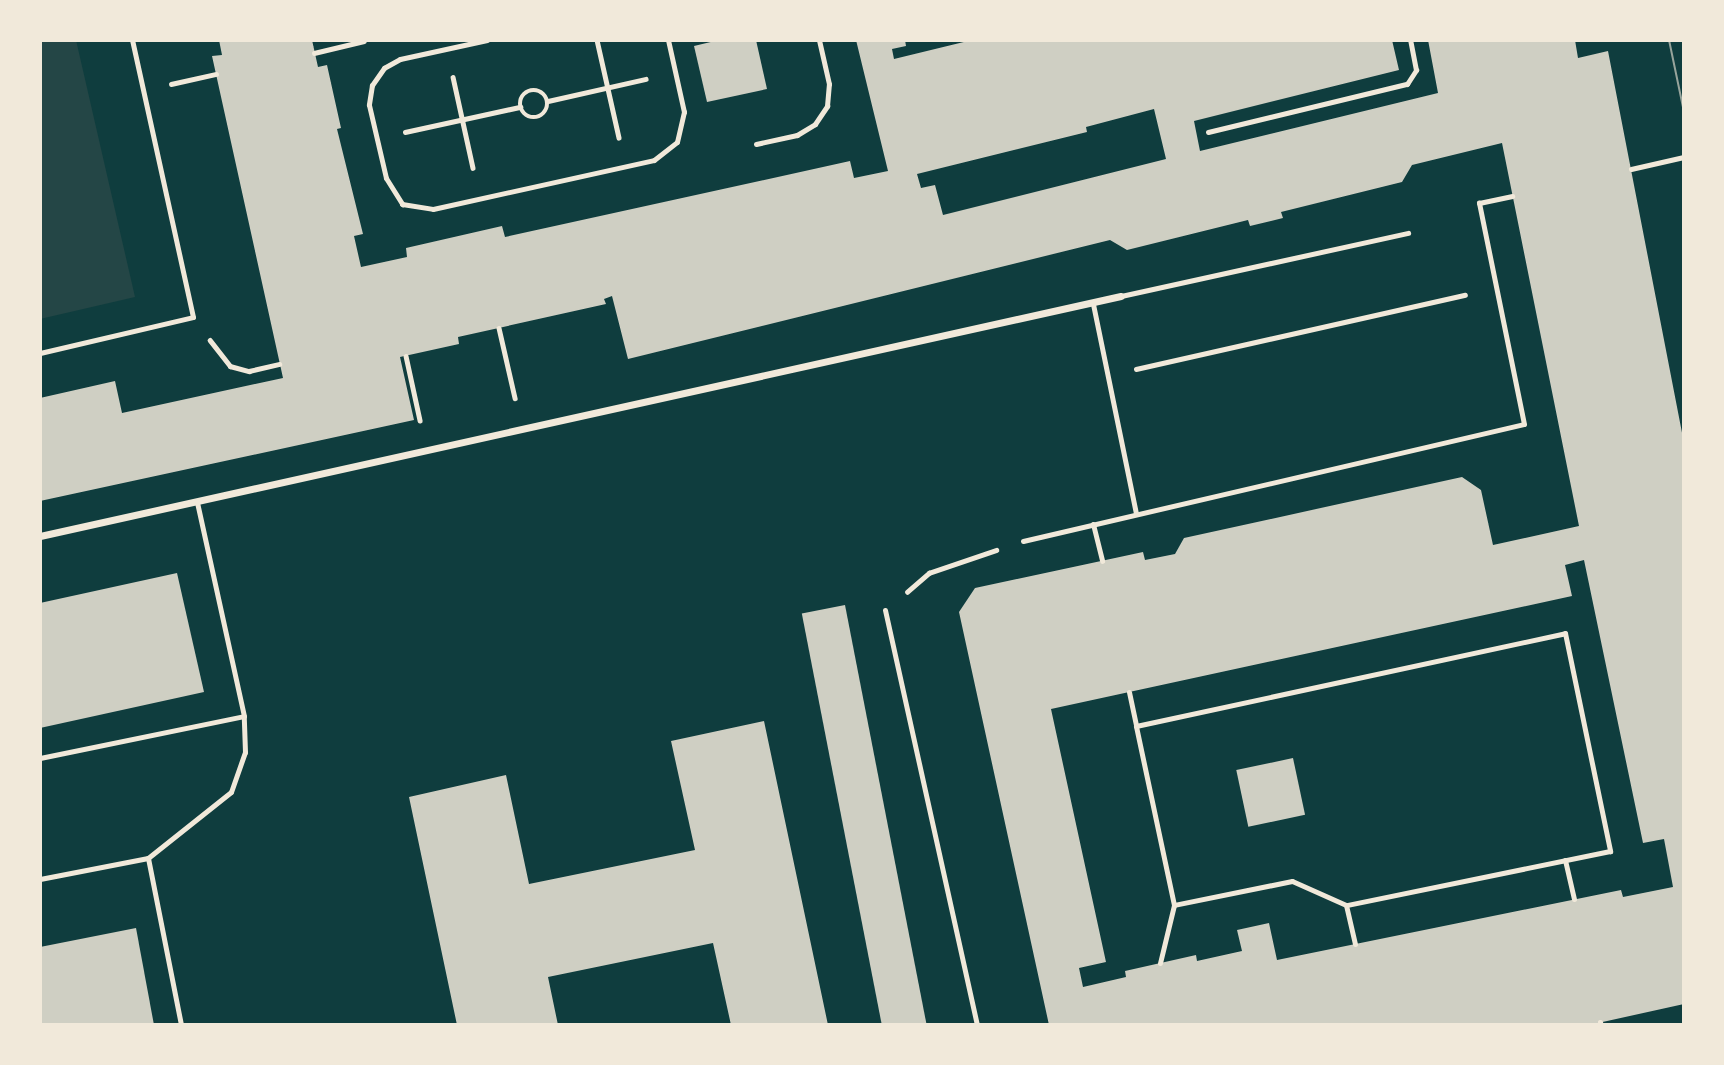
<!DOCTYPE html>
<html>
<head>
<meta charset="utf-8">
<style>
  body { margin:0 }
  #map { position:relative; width:1724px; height:1065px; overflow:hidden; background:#0f3d3e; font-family:"Open Sans",sans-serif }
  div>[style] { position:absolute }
  .green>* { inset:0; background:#244646 }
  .building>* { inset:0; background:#cfcfc3; transform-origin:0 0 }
  .path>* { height:4.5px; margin:-2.25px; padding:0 2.25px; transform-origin:2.25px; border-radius:2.25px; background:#f1e9da }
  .path>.ring { margin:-2.25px; padding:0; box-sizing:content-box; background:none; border:4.5px solid #f1e9da; border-radius:50% }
  .service>* { height:5px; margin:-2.5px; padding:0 2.5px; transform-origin:2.5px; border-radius:2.5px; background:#f1e9da }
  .minor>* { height:7px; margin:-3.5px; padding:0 3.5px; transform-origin:3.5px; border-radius:3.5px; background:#f1e9da }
  .tram>* { height:2px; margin:-1px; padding:0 1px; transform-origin:1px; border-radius:1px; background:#97a49c }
  span { translate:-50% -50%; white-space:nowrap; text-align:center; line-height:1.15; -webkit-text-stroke:6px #f1e9da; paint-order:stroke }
  .frame { position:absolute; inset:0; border:42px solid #f1e9da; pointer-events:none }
</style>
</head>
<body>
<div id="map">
  <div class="green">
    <div style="clip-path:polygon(40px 40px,76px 40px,135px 297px,40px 319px)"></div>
  </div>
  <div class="building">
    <div style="clip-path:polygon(evenodd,219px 40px,312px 40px,318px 67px,327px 65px,341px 128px,337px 129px,363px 234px,354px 236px,361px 267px,407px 257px,406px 248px,502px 226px,505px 237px,850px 161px,854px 178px,888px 171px,856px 40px,905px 40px,906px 46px,892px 49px,894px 59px,972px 40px,1392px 40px,1399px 70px,1194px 121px,1200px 151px,1438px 93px,1428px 40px,1575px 40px,1578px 58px,1608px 51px,1684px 443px,1684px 1004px,1589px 1025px,1049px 1025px,959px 612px,975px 588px,1143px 552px,1145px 560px,1175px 554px,1184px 538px,1462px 477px,1481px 490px,1493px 545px,1579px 526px,1502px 143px,1412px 165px,1402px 182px,1281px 212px,1283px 218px,1250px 226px,1248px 220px,1127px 250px,1110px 240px,628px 359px,612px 296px,604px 299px,606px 304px,458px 337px,459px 344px,400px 357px,414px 420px,40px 501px,40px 398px,115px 381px,122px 413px,283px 378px,212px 56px,222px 55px,219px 40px,1154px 109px,1166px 159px,943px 215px,935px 185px,921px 188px,917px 174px,1087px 132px,1086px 127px,1154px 109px,219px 40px,1584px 560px,1643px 843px,1664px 839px,1673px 887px,1623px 897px,1621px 890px,1277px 960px,1269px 923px,1237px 930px,1242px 951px,1197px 961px,1196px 955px,1125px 971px,1126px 977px,1083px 987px,1079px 968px,1106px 962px,1051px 709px,1572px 596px,1565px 565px,1584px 560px)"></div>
    <div style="clip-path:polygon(719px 40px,756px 40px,767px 89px,707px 102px,694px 46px)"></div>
    <div style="clip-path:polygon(177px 573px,204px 692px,40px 728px,40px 603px)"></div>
    <div style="left:845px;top:605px;width:429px;height:44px;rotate:79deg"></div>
    <div style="clip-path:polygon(764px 721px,828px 1025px,731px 1025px,713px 943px,548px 977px,558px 1025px,457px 1025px,409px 797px,506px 775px,529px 884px,695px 850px,671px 741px)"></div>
    <div style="left:1293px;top:758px;width:58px;height:58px;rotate:78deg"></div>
    <div style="clip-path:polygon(136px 928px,154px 1025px,40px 1025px,40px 947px)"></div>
  </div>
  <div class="path">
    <div style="left:597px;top:40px;width:100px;rotate:77.3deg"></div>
    <div style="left:314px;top:53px;width:51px;rotate:-13.5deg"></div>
    <div style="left:453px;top:77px;width:93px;rotate:77.6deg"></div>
    <div style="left:171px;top:84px;width:46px;rotate:-12.5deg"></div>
    <div class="ring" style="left:520px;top:90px;width:23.5px;height:23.5px"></div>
    <div style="left:548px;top:101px;width:100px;rotate:-12.7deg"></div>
    <div style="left:405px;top:132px;width:118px;rotate:-12.3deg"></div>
    <div style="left:499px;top:328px;width:72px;rotate:77.1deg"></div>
    <div style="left:210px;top:340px;width:33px;rotate:52deg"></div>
    <div style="left:230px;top:366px;width:20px;rotate:15deg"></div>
    <div style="left:249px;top:371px;width:31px;rotate:-13deg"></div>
    <div style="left:406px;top:356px;width:66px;rotate:77.7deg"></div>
    <div style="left:1136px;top:369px;width:337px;rotate:-12.7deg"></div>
    <div style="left:907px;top:592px;width:29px;rotate:-41deg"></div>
    <div style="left:929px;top:573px;width:71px;rotate:-18.9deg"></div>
  </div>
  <div class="service">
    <div style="left:487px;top:40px;width:89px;rotate:167.7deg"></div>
    <div style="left:400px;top:59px;width:18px;rotate:151deg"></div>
    <div style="left:384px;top:68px;width:21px;rotate:125deg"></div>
    <div style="left:372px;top:85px;width:20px;rotate:99deg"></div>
    <div style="left:369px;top:105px;width:75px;rotate:76.9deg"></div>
    <div style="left:386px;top:178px;width:31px;rotate:58deg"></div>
    <div style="left:402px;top:204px;width:31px;rotate:9deg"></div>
    <div style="left:433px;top:209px;width:226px;rotate:-12.5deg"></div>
    <div style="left:654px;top:160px;width:29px;rotate:-38deg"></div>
    <div style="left:677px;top:142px;width:31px;rotate:-77deg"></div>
    <div style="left:684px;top:112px;width:74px;rotate:-102.5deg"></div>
    <div style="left:1208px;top:132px;width:205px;rotate:-13.6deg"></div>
    <div style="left:1407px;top:84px;width:17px;rotate:-57deg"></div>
    <div style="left:1416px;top:70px;width:31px;rotate:-101deg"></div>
    <div style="left:756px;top:144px;width:42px;rotate:-12.4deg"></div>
    <div style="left:797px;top:135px;width:21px;rotate:-31deg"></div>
    <div style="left:815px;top:124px;width:22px;rotate:-56deg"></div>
    <div style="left:827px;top:106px;width:22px;rotate:-85deg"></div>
    <div style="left:829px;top:84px;width:45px;rotate:-102.8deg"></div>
    <div style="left:1631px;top:169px;width:54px;rotate:-12.8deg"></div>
    <div style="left:1121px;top:296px;width:294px;rotate:-12.4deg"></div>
    <div style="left:1093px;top:304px;width:214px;rotate:78.4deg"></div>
    <div style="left:40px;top:353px;width:157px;rotate:-13.2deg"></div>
    <div style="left:193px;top:317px;width:284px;rotate:-102.4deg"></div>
    <div style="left:1093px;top:524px;width:38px;rotate:76deg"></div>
    <div style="left:1023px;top:541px;width:514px;rotate:-13.14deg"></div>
    <div style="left:1524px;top:424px;width:226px;rotate:-101.5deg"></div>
    <div style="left:1479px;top:203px;width:34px;rotate:-12deg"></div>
    <div style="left:885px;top:610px;width:425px;rotate:77.5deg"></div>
    <div style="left:1129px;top:692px;width:35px;rotate:78deg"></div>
    <div style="left:1136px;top:726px;width:439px;rotate:-12.2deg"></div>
    <div style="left:1565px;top:633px;width:223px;rotate:78.3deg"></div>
    <div style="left:1610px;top:851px;width:269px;rotate:168.4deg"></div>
    <div style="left:1346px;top:905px;width:59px;rotate:-156deg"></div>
    <div style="left:1292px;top:881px;width:120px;rotate:168.5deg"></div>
    <div style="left:1174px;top:905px;width:183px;rotate:-102deg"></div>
    <div style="left:40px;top:758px;width:208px;rotate:-11.6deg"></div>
    <div style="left:148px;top:858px;width:170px;rotate:78.8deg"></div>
    <div style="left:1565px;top:860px;width:40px;rotate:77deg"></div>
    <div style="left:40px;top:879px;width:110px;rotate:-11deg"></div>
    <div style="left:148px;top:858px;width:106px;rotate:-38.5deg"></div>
    <div style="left:231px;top:792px;width:42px;rotate:-70.7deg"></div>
    <div style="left:245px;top:752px;width:36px;rotate:-92deg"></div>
    <div style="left:244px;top:716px;width:219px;rotate:-102.4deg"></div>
    <div style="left:1346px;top:905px;width:40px;rotate:77deg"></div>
    <div style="left:1160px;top:963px;width:60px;rotate:-76.4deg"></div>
    <div style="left:1600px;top:1022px;width:3px;rotate:72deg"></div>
  </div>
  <div class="minor">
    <div style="left:40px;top:536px;width:1107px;rotate:-12.52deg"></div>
  </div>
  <div class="tram">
    <div style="left:1669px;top:40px;width:74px;rotate:78.2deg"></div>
  </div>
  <div class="frame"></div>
</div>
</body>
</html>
